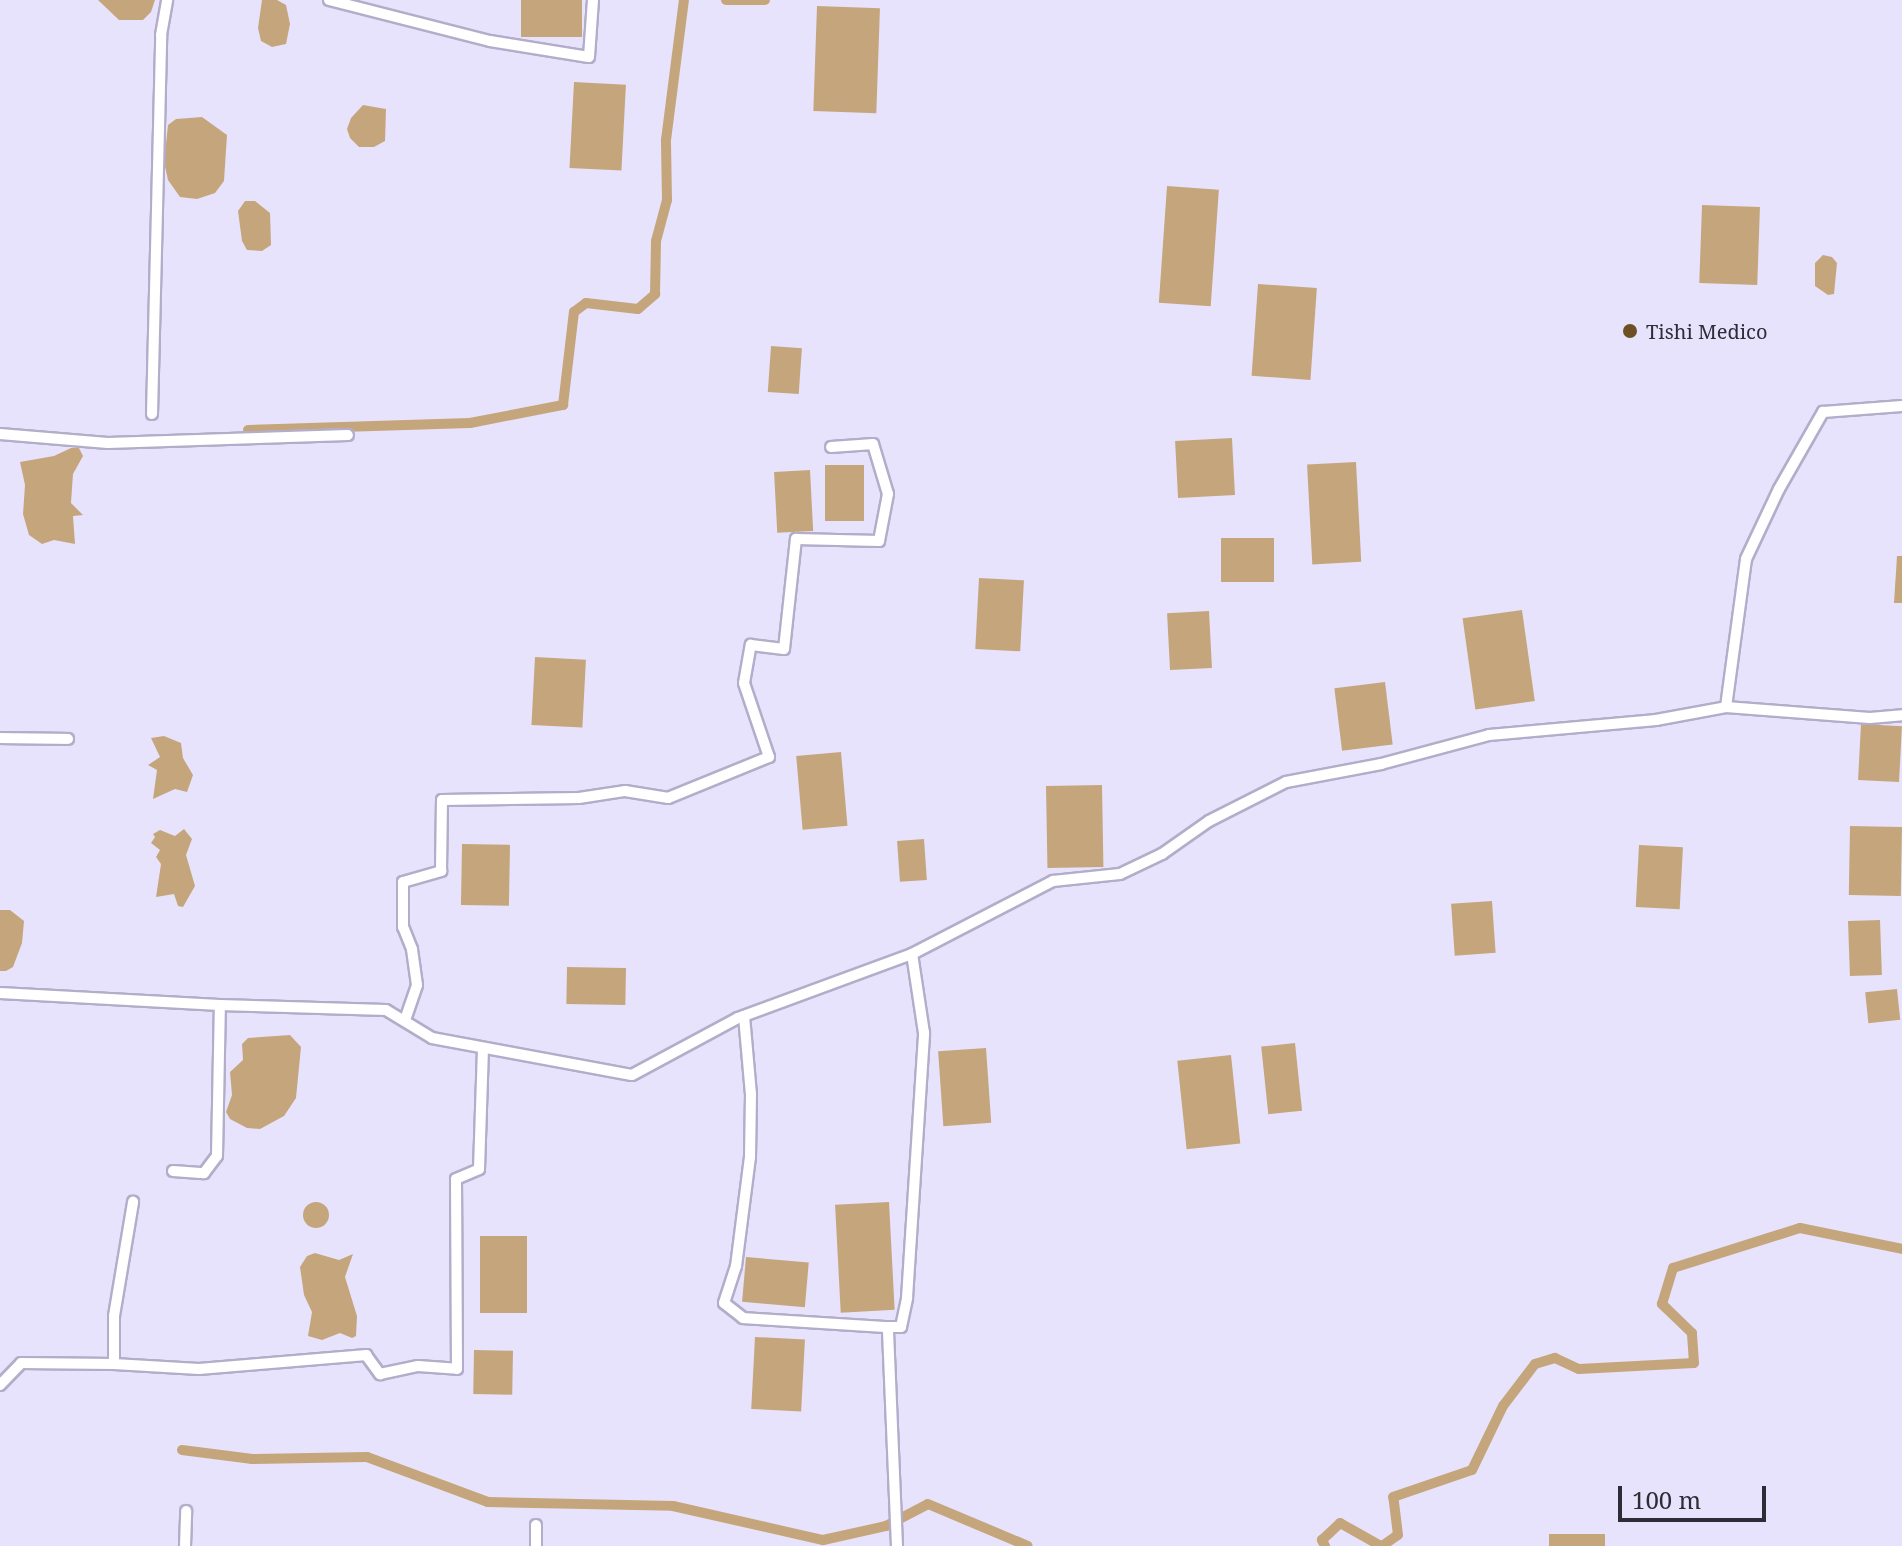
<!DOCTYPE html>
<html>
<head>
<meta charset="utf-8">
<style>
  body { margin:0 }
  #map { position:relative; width:1902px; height:1546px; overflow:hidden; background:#e8e3fc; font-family:"Noto Serif",serif }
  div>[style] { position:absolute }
  .water>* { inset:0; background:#c5a67c; transform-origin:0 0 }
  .round { border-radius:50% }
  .canal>* { height:10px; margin:-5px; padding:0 5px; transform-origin:5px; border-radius:5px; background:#c5a67c }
  .roads { filter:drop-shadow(2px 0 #b3adca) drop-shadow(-2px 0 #b3adca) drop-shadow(0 2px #b3adca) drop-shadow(0 -2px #b3adca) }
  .minor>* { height:10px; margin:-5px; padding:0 5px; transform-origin:5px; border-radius:5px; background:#fff }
  .dots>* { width:22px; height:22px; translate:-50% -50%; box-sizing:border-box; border:4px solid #e8e3fc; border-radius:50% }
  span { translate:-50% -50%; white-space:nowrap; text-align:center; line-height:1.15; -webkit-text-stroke:6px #e8e3fc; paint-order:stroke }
  .poi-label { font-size:20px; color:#2e2c37 }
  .left { translate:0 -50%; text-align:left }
  .scale { position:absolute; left:1618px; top:1486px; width:148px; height:36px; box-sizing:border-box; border:4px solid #2e2c37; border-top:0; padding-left:10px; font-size:24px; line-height:28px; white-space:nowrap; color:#2e2c37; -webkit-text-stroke:6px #e8e3fc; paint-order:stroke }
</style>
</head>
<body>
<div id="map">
  <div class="water">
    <div style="clip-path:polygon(98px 0,155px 0,151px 12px,143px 20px,119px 20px)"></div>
    <div style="clip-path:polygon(262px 0,277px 0,286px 5px,290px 24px,286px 44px,272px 47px,261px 41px,258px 28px)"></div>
    <div style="left:521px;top:0;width:61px;height:37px"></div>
    <div style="left:817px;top:6px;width:63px;height:105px;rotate:2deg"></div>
    <div style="left:574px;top:82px;width:52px;height:86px;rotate:3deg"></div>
    <div style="clip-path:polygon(363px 105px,386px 109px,385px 141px,374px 147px,359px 147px,350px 138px,347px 129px,351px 118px)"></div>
    <div style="clip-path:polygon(202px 117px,227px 135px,224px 181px,215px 193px,197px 199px,180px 197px,168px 180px,164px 162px,168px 125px,176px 119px)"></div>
    <div style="left:1167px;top:186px;width:52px;height:117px;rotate:4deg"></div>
    <div style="clip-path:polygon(245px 201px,255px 201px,270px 213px,271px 245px,262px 251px,247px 250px,242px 241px,238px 211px)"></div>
    <div style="left:1702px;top:205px;width:58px;height:78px;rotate:2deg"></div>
    <div style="clip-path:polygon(1823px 255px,1832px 257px,1837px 263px,1834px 294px,1828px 295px,1815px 286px,1815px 263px)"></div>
    <div style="left:1258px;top:284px;width:59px;height:92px;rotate:4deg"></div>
    <div style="left:771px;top:346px;width:31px;height:46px;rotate:4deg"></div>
    <div style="left:1232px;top:438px;width:57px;height:57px;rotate:87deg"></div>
    <div style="clip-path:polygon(71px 448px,79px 448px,83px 456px,73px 474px,71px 503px,83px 515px,73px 516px,75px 544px,54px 540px,42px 544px,29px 535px,23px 514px,25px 485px,20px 462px,54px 456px)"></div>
    <div style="left:1356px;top:462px;width:100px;height:49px;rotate:87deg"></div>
    <div style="left:825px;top:465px;width:39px;height:56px"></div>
    <div style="left:810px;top:470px;width:61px;height:36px;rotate:87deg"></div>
    <div style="left:1221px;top:538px;width:53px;height:44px"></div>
    <div style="clip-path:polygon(1897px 556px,1902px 556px,1902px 603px,1894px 603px)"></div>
    <div style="left:979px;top:578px;width:45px;height:71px;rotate:3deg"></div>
    <div style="left:1522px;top:610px;width:92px;height:60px;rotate:82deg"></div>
    <div style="left:1209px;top:611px;width:57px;height:42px;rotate:87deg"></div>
    <div style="left:535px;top:657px;width:51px;height:68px;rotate:3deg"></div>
    <div style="left:1385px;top:682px;width:63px;height:51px;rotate:83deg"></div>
    <div style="left:1861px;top:724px;width:41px;height:56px;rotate:3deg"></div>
    <div style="clip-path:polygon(164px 736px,181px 743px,183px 758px,193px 775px,187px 792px,175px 789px,153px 799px,157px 770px,148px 765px,160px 757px,151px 738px)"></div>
    <div style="left:841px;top:752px;width:74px;height:45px;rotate:85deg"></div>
    <div style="left:1102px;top:785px;width:82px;height:56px;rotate:89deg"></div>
    <div style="left:1850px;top:826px;width:52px;height:69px;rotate:1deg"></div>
    <div style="clip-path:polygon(184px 829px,192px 839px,186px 855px,195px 886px,183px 907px,178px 906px,174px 894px,156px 897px,161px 864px,156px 857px,160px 850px,151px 843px,155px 837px,153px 834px,160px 830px,175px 836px)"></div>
    <div style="left:924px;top:839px;width:41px;height:27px;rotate:86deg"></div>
    <div style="left:462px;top:844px;width:48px;height:61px;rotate:1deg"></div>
    <div style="left:1639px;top:845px;width:44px;height:62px;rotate:3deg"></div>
    <div style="left:1492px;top:901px;width:52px;height:41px;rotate:86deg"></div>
    <div style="clip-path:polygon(0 910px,10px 910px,24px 921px,22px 943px,13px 967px,6px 971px,0 971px)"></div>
    <div style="left:1880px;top:920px;width:55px;height:32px;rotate:88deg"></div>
    <div style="left:567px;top:967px;width:59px;height:37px;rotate:1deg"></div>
    <div style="left:1897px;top:989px;width:31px;height:32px;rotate:84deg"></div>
    <div style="clip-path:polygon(290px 1035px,301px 1047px,296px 1098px,284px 1116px,260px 1129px,247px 1128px,230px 1119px,226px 1112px,232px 1095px,230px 1072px,243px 1060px,242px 1044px,248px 1038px)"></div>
    <div style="left:1295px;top:1043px;width:68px;height:34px;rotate:84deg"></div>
    <div style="left:986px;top:1048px;width:75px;height:48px;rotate:86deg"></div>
    <div style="left:1231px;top:1055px;width:89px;height:54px;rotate:84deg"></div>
    <div class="round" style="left:303px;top:1202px;width:26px;height:26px"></div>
    <div style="left:889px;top:1202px;width:108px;height:54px;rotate:87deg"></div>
    <div style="left:480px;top:1236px;width:47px;height:77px"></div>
    <div style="clip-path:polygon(315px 1253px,339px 1260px,353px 1254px,345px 1277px,357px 1316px,356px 1336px,352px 1338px,340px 1333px,322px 1340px,308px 1336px,312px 1312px,304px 1295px,300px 1267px,307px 1256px)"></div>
    <div style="left:746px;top:1257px;width:63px;height:45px;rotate:5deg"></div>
    <div style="left:755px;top:1337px;width:50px;height:72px;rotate:3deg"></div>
    <div style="left:474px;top:1350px;width:39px;height:44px;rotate:1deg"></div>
    <div style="left:1549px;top:1534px;width:56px;height:12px"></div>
  </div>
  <div class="canal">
    <div style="left:726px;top:0;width:39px"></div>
    <div style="left:248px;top:430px;width:222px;rotate:-1.8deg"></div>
    <div style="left:470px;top:423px;width:95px;rotate:-11deg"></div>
    <div style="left:563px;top:405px;width:94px;rotate:-83.3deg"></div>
    <div style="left:574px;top:312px;width:15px;rotate:-37deg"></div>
    <div style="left:586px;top:303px;width:52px;rotate:6.6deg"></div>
    <div style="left:638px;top:309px;width:23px;rotate:-41deg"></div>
    <div style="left:655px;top:294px;width:53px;rotate:-88.9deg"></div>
    <div style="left:656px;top:241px;width:42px;rotate:-75deg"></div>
    <div style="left:667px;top:200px;width:60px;rotate:-91deg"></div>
    <div style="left:666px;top:140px;width:141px;rotate:-82.7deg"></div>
    <div style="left:182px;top:1450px;width:71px;rotate:7.3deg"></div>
    <div style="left:252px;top:1459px;width:115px;rotate:-1deg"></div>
    <div style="left:367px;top:1457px;width:129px;rotate:20.4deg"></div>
    <div style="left:488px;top:1502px;width:185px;rotate:1.2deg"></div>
    <div style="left:673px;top:1506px;width:154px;rotate:12.8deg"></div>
    <div style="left:823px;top:1540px;width:65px;rotate:-12.5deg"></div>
    <div style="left:886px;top:1526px;width:47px;rotate:-27.6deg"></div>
    <div style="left:928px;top:1504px;width:108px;rotate:22.8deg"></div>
    <div style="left:1325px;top:1546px;width:7px;rotate:-117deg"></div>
    <div style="left:1322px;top:1540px;width:25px;rotate:-43deg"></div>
    <div style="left:1340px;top:1523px;width:47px;rotate:29.3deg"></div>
    <div style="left:1382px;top:1546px;width:19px;rotate:-35deg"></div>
    <div style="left:1398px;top:1535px;width:38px;rotate:-97deg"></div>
    <div style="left:1393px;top:1497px;width:83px;rotate:-18.9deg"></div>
    <div style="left:1472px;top:1470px;width:71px;rotate:-64.2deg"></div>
    <div style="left:1503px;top:1406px;width:53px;rotate:-52.7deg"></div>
    <div style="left:1535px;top:1364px;width:21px;rotate:-17deg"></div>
    <div style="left:1555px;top:1358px;width:26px;rotate:25deg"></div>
    <div style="left:1579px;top:1369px;width:115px;rotate:-3deg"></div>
    <div style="left:1694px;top:1363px;width:30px;rotate:-94deg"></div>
    <div style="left:1692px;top:1333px;width:42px;rotate:-136deg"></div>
    <div style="left:1662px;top:1304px;width:38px;rotate:-73deg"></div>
    <div style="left:1673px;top:1268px;width:133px;rotate:-17.5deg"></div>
    <div style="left:1800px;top:1228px;width:104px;rotate:11.6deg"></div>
  </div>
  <div class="roads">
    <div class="minor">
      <div style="left:329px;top:0;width:166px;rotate:14.3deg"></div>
      <div style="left:490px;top:41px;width:100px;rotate:9.2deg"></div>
      <div style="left:589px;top:57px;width:57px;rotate:-86deg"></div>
      <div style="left:152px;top:414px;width:379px;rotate:-88.6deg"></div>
      <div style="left:161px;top:35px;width:36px;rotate:-80deg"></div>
      <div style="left:0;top:434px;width:108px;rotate:4.8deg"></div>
      <div style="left:108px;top:443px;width:240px;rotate:-1.9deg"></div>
      <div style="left:1726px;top:707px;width:144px;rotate:4.4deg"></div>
      <div style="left:1870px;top:718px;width:32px;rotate:-5deg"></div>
      <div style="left:0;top:738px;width:68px;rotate:0.8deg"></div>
      <div style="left:0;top:993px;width:220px;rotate:3.1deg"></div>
      <div style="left:220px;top:1005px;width:166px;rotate:1.7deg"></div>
      <div style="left:386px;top:1010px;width:54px;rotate:31.3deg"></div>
      <div style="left:432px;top:1038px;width:203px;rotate:10.5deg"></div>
      <div style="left:632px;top:1075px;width:120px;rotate:-28.3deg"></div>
      <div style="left:738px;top:1018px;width:185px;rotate:-20.2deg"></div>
      <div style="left:912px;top:954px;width:159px;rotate:-27.4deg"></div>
      <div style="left:1053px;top:881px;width:67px;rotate:-6deg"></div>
      <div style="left:1120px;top:874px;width:47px;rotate:-25.5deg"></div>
      <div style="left:1162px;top:854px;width:57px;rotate:-35.1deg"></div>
      <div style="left:1209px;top:821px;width:86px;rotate:-26.9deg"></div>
      <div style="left:1286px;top:782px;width:97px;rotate:-10.7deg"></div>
      <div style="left:1381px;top:764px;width:112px;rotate:-15deg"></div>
      <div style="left:1489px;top:735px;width:168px;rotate:-5.1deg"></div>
      <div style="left:1656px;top:720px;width:71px;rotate:-10.5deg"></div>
      <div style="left:1726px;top:707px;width:149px;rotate:-82.3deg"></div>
      <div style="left:1746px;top:559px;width:77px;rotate:-64.8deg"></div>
      <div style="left:1779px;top:489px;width:89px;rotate:-60.3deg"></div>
      <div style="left:1823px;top:412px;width:79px;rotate:-4.3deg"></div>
      <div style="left:744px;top:1016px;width:78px;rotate:84.9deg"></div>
      <div style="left:751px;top:1094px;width:63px;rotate:90.9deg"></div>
      <div style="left:750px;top:1157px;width:110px;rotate:97.3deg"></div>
      <div style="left:736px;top:1266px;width:39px;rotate:108deg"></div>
      <div style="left:724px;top:1303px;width:24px;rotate:38deg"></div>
      <div style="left:743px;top:1318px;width:145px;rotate:3.6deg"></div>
      <div style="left:405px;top:1020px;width:37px;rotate:-71deg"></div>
      <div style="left:417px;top:985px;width:36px;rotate:-98deg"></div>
      <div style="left:412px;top:949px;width:24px;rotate:-112deg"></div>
      <div style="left:403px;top:927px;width:45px;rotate:-90deg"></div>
      <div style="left:403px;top:882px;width:40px;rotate:-16deg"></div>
      <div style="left:441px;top:871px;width:71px;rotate:-89.2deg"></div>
      <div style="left:442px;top:800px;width:137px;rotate:-0.8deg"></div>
      <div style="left:579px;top:798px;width:47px;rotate:-8.7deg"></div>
      <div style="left:625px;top:791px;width:44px;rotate:9.2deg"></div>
      <div style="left:668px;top:798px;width:109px;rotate:-22.1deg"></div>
      <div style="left:769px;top:757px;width:78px;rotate:-108.7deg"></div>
      <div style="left:744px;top:683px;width:39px;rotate:-80deg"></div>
      <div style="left:751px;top:645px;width:33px;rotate:7deg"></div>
      <div style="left:784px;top:649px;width:111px;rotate:-83.8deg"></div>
      <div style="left:796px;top:539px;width:83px;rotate:1.4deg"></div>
      <div style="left:879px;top:541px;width:48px;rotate:-79.2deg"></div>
      <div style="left:888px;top:494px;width:52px;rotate:-106.7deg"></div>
      <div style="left:873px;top:444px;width:42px;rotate:175.9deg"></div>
      <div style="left:173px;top:1171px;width:31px;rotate:4deg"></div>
      <div style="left:204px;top:1173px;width:21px;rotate:-53deg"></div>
      <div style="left:217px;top:1156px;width:151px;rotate:-88.9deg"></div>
      <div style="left:114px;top:1364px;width:85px;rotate:3.4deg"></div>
      <div style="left:199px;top:1369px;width:168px;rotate:-4.8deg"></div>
      <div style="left:366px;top:1355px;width:24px;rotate:54deg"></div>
      <div style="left:380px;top:1374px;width:39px;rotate:-12deg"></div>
      <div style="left:418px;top:1366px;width:39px;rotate:4deg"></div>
      <div style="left:457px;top:1369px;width:190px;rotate:-90.3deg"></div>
      <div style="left:456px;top:1179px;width:25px;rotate:-23deg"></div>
      <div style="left:479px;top:1169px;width:120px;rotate:-88.1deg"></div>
      <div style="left:0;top:1385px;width:30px;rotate:-46deg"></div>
      <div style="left:21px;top:1363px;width:93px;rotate:0.6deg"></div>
      <div style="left:114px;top:1364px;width:48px;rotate:-90deg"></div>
      <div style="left:114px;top:1316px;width:116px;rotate:-80.5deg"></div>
      <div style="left:185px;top:1546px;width:35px;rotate:-88deg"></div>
      <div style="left:536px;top:1546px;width:21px;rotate:-90deg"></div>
      <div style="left:897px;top:1546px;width:219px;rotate:-92.4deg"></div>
      <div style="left:888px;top:1327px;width:13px"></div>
      <div style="left:901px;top:1327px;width:30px;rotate:-78deg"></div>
      <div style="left:907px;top:1298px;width:266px;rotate:-86.3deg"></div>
      <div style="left:924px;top:1033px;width:80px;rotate:-98.6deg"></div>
    </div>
  </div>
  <div class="dots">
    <div style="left:1630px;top:331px;background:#6d4f23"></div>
  </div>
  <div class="poi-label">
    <span class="left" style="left:1646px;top:331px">Tishi Medico</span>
  </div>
  <div class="scale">100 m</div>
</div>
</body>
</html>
